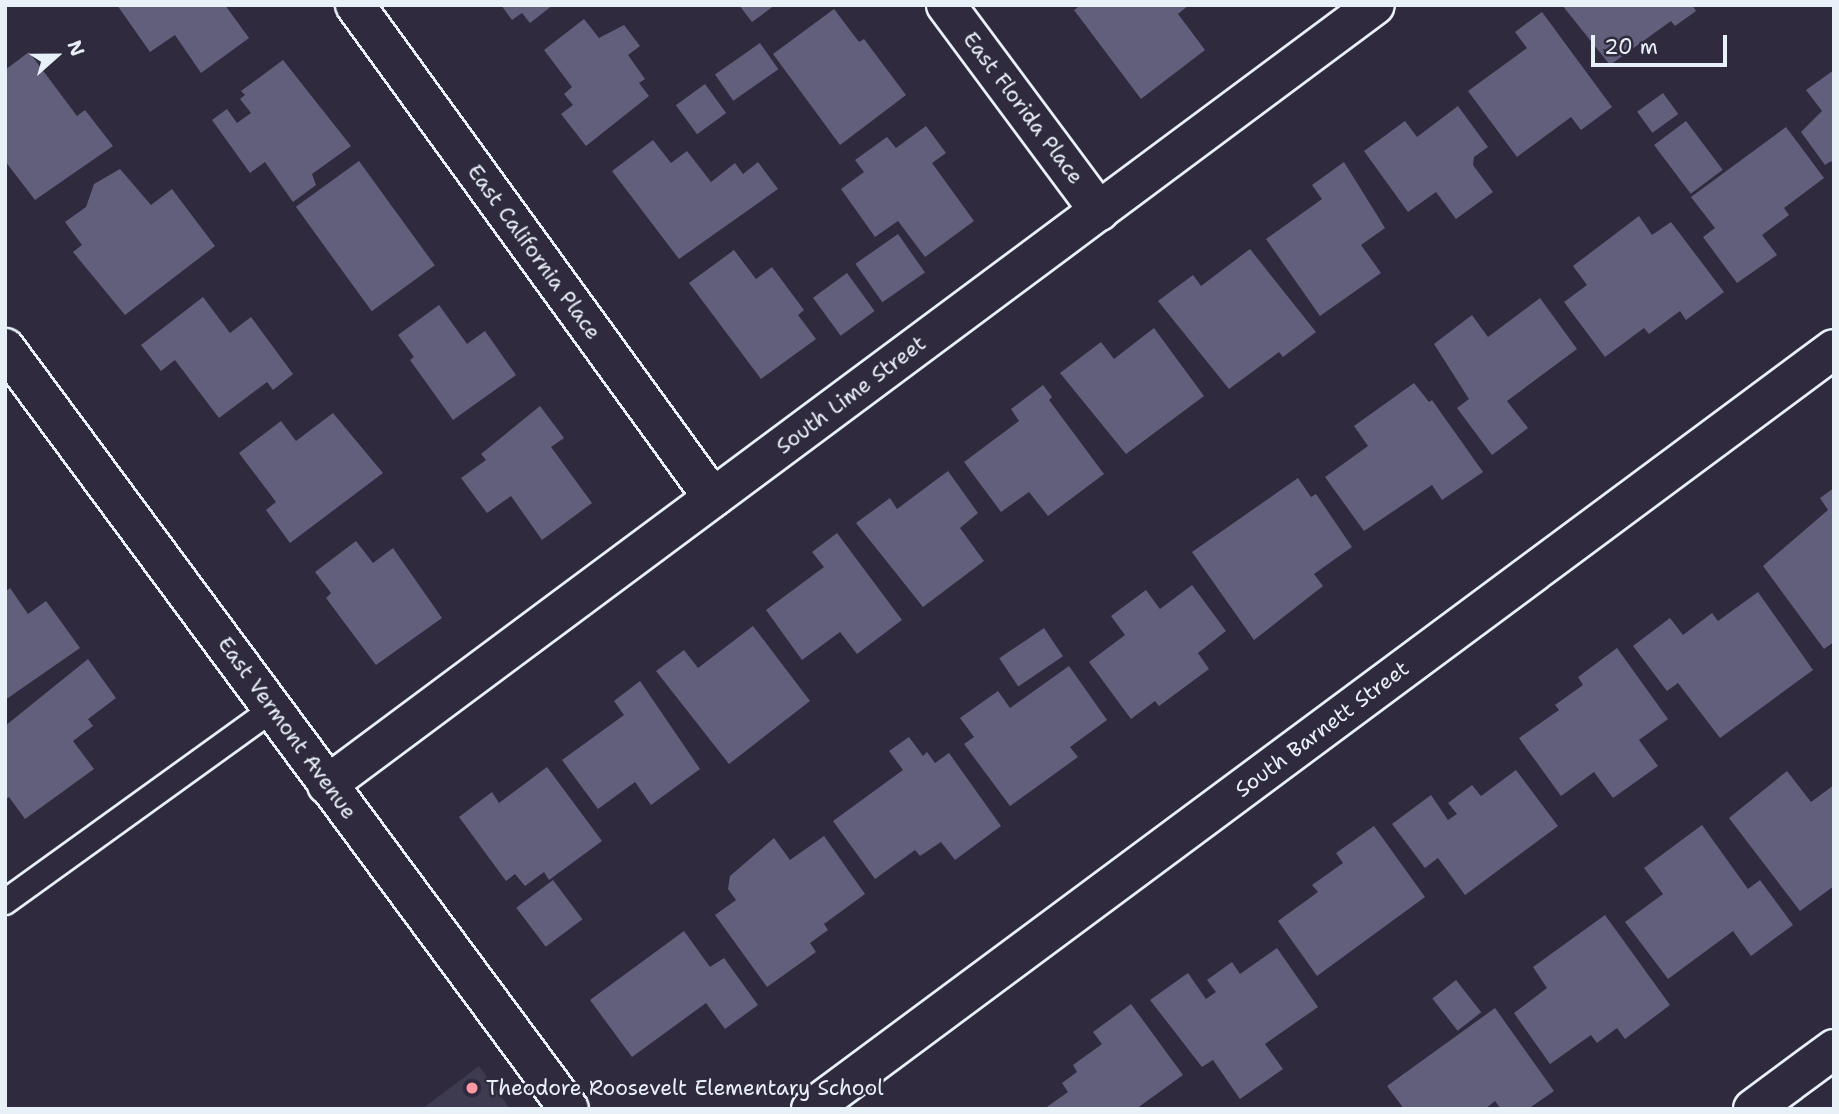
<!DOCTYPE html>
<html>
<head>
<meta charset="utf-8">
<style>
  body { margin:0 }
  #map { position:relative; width:1839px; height:1114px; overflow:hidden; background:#2f2a3d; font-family:"Shantell Sans",sans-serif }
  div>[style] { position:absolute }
  .built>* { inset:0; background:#3e3a50 }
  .building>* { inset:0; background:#625f7d; transform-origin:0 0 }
  .roads { filter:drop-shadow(2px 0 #e8f1f8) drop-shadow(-2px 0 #e8f1f8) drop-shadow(0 2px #e8f1f8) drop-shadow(0 -2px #e8f1f8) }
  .service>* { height:24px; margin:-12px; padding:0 12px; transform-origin:12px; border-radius:12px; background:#2f2a3d }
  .minor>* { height:38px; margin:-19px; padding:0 19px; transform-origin:19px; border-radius:19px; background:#2f2a3d }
  .tertiary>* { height:38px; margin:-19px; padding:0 19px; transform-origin:19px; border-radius:19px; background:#2f2a3d }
  .dots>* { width:19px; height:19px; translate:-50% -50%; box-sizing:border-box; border:4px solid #2f2a3d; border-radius:50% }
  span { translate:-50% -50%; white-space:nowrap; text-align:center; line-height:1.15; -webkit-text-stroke:5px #2f2a3d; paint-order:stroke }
  .street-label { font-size:21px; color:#e8f1f8 }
  .poi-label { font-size:21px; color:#e8f1f8 }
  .left { translate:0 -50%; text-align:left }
  .frame { position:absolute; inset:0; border:7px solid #e8f1f8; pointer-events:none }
  .north { position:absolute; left:21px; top:21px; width:70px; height:70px; -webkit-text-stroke:5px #2f2a3d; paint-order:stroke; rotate:69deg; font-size:19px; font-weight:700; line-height:28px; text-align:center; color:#e8f1f8 }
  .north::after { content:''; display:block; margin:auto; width:24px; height:32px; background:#e8f1f8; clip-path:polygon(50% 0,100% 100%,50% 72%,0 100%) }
  .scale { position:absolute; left:1591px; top:35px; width:136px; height:32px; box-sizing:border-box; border:4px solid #e8f1f8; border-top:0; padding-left:9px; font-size:21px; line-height:24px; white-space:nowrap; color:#e8f1f8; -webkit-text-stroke:5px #2f2a3d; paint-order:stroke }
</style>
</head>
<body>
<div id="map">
  <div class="built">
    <div style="clip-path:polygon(479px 1066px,510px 1109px,422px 1109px)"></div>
  </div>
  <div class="building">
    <div style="clip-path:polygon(117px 5px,225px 5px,249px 38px,201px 73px,175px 35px,150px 52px)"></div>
    <div style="clip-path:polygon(501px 5px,553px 5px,530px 23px,522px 13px,512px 20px)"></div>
    <div style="clip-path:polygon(739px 5px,775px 5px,752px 22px)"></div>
    <div style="clip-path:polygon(1081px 5px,1189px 5px,1178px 14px,1205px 50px,1141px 99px,1074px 10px)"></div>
    <div style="clip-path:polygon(1562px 5px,1692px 5px,1696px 11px,1675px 26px,1671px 21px,1610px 65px)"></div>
    <div style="clip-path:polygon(834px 9px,859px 42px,864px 39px,906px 95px,840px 145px,773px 54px)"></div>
    <div style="clip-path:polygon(1542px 12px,1612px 107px,1581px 130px,1571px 117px,1517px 157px,1468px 91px,1527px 48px,1515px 32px)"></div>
    <div style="clip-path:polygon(584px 19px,599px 38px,624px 25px,640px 46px,628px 55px,645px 79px,639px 83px,649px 96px,586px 146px,561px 114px,573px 105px,564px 94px,572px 87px,544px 50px)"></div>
    <div style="left:760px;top:43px;width:32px;height:55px;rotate:55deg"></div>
    <div style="clip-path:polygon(29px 52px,77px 116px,85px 110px,113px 146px,35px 200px,5px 161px,5px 70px)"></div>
    <div style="clip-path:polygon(283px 60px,351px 146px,312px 174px,316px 185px,293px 202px,265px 162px,250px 173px,212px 120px,227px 109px,237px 123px,251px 113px,240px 99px,245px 95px,241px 91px)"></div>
    <div style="clip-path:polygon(1834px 70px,1834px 165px,1831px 161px,1825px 165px,1801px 132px,1822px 111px,1806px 90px)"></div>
    <div style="left:705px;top:84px;width:36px;height:36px;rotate:54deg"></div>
    <div style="left:1663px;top:93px;width:26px;height:32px;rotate:54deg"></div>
    <div style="clip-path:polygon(1458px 106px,1488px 147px,1474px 157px,1473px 165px,1493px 192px,1456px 219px,1436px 192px,1408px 212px,1364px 151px,1405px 121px,1417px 137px)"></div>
    <div style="left:1686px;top:121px;width:61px;height:40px;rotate:53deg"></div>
    <div style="clip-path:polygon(926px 126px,946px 153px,932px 163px,974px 221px,925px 257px,898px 221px,875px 237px,841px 189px,864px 172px,855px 160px,887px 137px,896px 148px)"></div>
    <div style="clip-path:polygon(1786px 127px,1824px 178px,1784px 208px,1789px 215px,1762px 235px,1777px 255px,1737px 283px,1703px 237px,1715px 228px,1691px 197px)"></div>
    <div style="clip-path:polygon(653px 140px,671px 163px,687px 151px,711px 182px,735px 163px,743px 174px,758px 162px,778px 189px,679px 259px,612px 171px)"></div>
    <div style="left:359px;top:161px;width:129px;height:78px;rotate:54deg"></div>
    <div style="clip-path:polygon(1344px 162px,1385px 228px,1361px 245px,1381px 273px,1320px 316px,1266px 239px,1322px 199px,1312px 185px)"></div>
    <div style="clip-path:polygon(120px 169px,151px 205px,172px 189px,215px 246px,125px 315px,73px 252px,82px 245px,65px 222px,86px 207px,94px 184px)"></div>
    <div style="clip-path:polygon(1639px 216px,1652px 235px,1671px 222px,1724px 292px,1686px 320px,1680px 311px,1649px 334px,1644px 328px,1605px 357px,1564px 302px,1587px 285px,1573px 266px)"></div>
    <div style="left:898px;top:234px;width:47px;height:52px;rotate:55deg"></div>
    <div style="clip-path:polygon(1250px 249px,1316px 332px,1283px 357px,1279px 352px,1229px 389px,1158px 301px,1193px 275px,1201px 286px)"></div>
    <div style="clip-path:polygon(734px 250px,756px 279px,772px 267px,804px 310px,798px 315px,816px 339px,761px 379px,689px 283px)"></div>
    <div style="left:847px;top:273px;width:47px;height:42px;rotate:54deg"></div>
    <div style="clip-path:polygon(203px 297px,230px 333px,251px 317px,293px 374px,273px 390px,267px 382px,219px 418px,175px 360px,161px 371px,141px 345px)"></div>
    <div style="clip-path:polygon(1540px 298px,1577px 349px,1507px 401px,1528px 428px,1492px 455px,1457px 408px,1469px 399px,1434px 344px,1472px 315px,1488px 337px)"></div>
    <div style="clip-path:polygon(439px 305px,467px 344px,485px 331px,516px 375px,453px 420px,410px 360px,414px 357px,398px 335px)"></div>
    <div style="clip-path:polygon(1154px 328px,1204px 396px,1126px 454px,1060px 373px,1101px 342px,1114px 359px)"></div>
    <div style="clip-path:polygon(1414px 383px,1429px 402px,1432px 400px,1483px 472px,1442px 500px,1432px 485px,1364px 531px,1325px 477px,1368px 446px,1354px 426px)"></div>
    <div style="clip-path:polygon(1043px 385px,1052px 397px,1049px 400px,1104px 474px,1048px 516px,1029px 492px,1001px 512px,964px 462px,1019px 421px,1011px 409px)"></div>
    <div style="clip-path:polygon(540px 406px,564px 438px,551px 447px,592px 503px,542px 540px,511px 496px,487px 513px,461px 478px,486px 460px,481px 454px)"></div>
    <div style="clip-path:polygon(333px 413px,383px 473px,290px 543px,266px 510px,276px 502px,239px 453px,281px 421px,296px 441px)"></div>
    <div style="clip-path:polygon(948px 471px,978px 513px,960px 528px,984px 561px,923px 607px,856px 523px,890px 498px,897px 509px)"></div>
    <div style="clip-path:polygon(1298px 478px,1311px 497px,1316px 494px,1352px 547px,1314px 574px,1323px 586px,1254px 640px,1192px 552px)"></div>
    <div style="clip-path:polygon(1834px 488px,1834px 642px,1824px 649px,1763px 566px,1828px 510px,1820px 498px)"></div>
    <div style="clip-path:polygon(837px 533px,902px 620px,857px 654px,840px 632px,802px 660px,766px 610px,824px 567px,812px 552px)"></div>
    <div style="clip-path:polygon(356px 541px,373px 563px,393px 548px,442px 618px,376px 665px,326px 598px,331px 593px,315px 572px)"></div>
    <div style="clip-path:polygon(1192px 585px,1226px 631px,1198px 653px,1209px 669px,1159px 706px,1155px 701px,1131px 719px,1089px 662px,1125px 635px,1111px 616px,1146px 590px,1160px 609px)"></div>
    <div style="clip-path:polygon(10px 588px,28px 614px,46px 601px,80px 648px,5px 700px,5px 592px)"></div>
    <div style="clip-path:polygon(1758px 592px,1813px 670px,1720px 738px,1678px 683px,1667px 691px,1633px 646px,1670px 618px,1683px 635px,1712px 613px,1718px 621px)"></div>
    <div style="clip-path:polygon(753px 626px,810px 701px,729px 764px,656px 671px,684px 650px,698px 668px)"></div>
    <div style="left:1044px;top:628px;width:34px;height:54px;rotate:56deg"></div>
    <div style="clip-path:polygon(1617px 648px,1668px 719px,1639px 740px,1658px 766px,1613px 798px,1594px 772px,1561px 796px,1519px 738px,1559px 710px,1555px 705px,1583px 685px,1578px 677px)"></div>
    <div style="clip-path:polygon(88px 659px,116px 698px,88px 719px,93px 726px,73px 741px,94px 769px,25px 819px,9px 797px,5px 800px,5px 726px)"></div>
    <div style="clip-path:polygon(1069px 666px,1107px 720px,1070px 747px,1078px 757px,1010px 806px,964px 744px,974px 737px,960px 718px,998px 691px,1010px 708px)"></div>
    <div style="clip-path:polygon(640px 681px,700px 769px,651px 805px,635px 782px,598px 809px,562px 760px,624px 715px,614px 701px)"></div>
    <div style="clip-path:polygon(909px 737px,923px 756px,927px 752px,935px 763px,949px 753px,1001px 826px,955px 860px,941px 842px,920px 856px,915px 850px,875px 879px,833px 821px,903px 770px,889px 751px)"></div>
    <div style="clip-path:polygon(547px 767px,602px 841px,549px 880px,544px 872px,525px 886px,515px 874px,506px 881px,459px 817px,492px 792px,499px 803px)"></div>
    <div style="clip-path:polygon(1516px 770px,1558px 826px,1465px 895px,1438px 858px,1425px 868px,1392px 824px,1431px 795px,1448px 820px,1457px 814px,1448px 803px,1472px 785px,1481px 796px)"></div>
    <div style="clip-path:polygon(1787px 771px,1811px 802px,1834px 785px,1834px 886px,1800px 911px,1729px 818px)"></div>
    <div style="clip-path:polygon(1702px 825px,1748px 889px,1760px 880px,1793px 925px,1751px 956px,1733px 931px,1668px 979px,1625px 922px,1663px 894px,1644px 868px)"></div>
    <div style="clip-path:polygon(1374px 826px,1425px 897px,1317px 976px,1278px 921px,1318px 892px,1312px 885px,1343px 863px,1336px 853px)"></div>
    <div style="clip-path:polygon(824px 836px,865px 894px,824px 924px,828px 930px,810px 943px,816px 952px,767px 987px,715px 915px,736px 900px,728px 889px,730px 876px,774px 838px,790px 860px)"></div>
    <div style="left:553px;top:880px;width:49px;height:46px;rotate:53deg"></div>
    <div style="clip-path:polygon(1605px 915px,1670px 1005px,1625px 1039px,1617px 1028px,1597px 1043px,1591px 1035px,1550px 1064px,1514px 1013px,1547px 988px,1533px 967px)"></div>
    <div style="clip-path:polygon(684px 931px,710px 967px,724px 958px,758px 1005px,725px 1029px,706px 1003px,632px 1057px,590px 1000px)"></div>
    <div style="clip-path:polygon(1277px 948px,1318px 1007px,1265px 1044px,1283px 1069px,1240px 1099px,1213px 1060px,1202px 1067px,1150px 1000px,1188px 973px,1206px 999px,1216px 992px,1207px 980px,1232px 962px,1240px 974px)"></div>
    <div style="left:1456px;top:980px;width:41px;height:30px;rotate:52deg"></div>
    <div style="clip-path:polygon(1131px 1004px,1183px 1075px,1136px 1109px,1044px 1109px,1068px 1092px,1062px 1083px,1077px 1072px,1073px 1065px,1102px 1044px,1093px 1032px)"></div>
    <div style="clip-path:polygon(1495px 1008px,1554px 1091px,1528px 1109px,1501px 1109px,1495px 1101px,1485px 1109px,1404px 1109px,1387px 1086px)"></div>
  </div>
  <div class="roads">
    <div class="service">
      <div style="left:5px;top:902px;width:330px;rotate:-35.8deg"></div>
    </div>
    <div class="minor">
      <div style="left:355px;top:5px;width:609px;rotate:54.01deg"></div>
      <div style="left:946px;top:5px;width:257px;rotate:53.4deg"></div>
      <div style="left:327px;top:785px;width:1306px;rotate:-36.66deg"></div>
      <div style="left:811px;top:1109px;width:1274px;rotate:-36.61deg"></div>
      <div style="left:1753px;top:1109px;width:101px;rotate:-36.5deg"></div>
    </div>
    <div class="tertiary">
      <div style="left:5px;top:348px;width:947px;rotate:53.46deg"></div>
    </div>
  </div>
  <div class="dots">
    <div style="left:472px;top:1088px;background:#ff9aa2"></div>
  </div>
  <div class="street-label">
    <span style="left:1023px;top:108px;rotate:53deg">East Florida Place</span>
    <span style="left:534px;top:252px;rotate:54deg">East California Place</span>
    <span style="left:851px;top:395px;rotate:-37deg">South Lime Street</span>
    <span style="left:287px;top:728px;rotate:54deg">East Vermont Avenue</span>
    <span style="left:1322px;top:729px;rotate:-37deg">South Barnett Street</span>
  </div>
  <div class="poi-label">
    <span class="left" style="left:486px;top:1088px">Theodore Roosevelt Elementary School</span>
  </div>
  <div class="frame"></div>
  <div class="north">N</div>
  <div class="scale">20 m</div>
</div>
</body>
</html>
